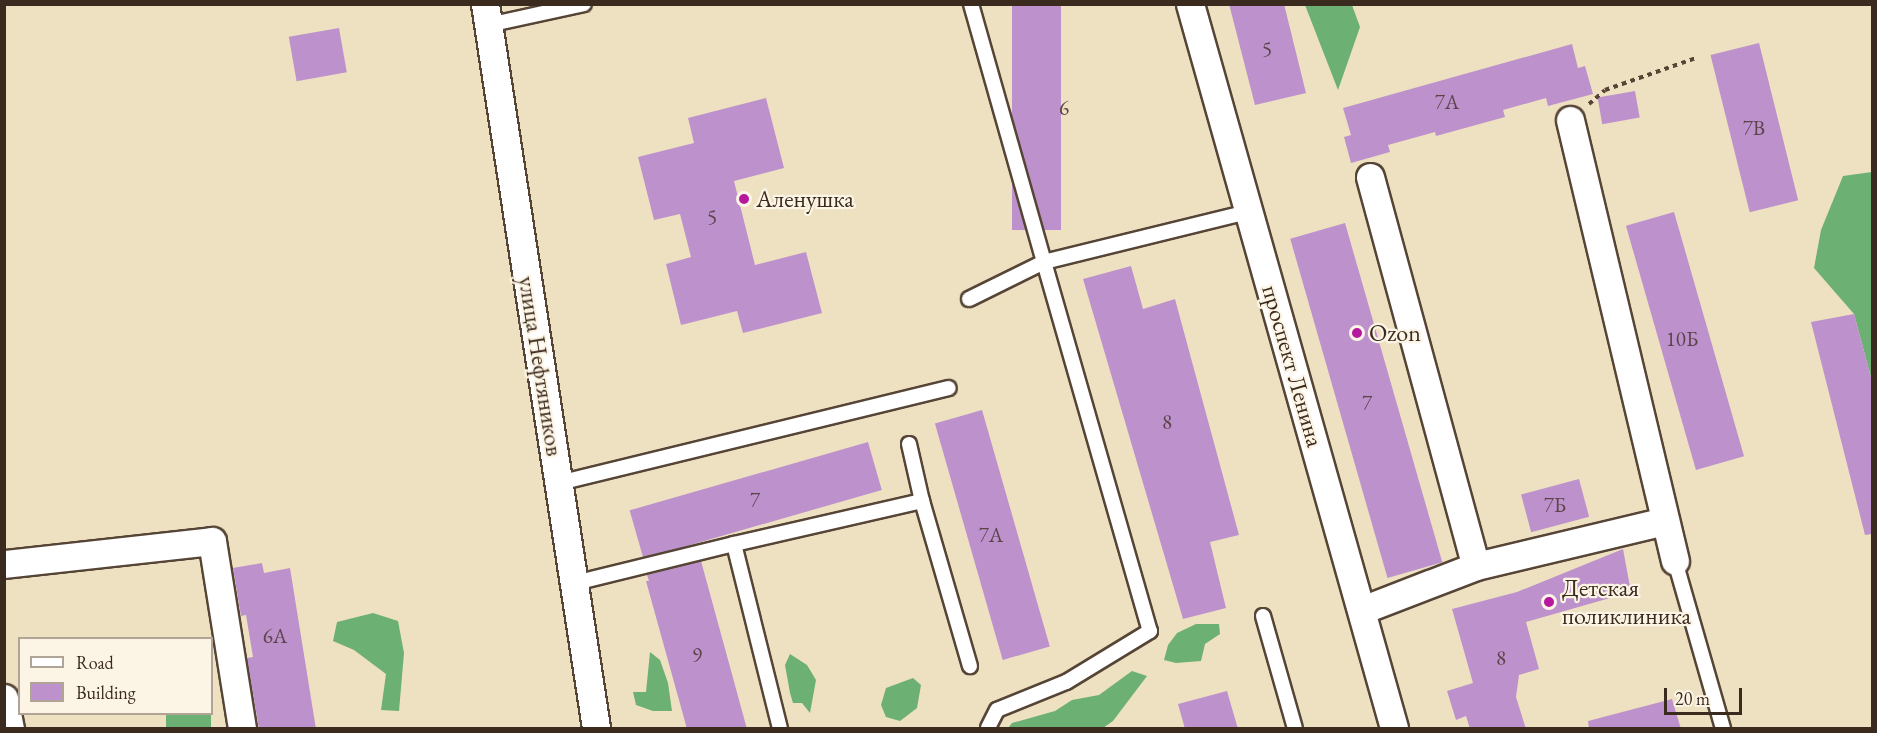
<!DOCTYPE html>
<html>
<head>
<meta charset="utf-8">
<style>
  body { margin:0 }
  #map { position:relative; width:1877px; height:733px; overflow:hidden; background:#eee1c1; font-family:"EB Garamond",serif }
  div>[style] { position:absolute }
  .forest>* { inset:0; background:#6cb074; transform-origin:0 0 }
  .building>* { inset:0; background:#bd92cc; transform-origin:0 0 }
  .path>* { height:4px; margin-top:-2px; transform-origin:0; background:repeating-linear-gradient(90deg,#564536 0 4.5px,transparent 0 9px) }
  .roads { filter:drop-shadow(2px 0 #564536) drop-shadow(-2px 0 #564536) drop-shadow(0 2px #564536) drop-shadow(0 -2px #564536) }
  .lane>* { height:14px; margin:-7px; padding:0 7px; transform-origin:7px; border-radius:7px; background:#fff }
  .street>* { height:27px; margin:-13.5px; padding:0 13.5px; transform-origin:13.5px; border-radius:13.5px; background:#fff }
  .dots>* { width:16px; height:16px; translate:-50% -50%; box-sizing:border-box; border:3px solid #fcf5e5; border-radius:50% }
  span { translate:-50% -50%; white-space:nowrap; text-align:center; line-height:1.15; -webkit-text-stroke:4.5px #fcf5e5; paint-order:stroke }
  .number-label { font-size:21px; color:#5c444a }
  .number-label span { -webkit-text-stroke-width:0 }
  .poi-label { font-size:24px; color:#3b2a1e }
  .left { translate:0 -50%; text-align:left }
  .street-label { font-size:24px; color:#3b2a1e }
  .frame { position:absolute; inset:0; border:6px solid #3b2a1e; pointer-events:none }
  .legend { position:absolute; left:18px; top:637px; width:195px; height:78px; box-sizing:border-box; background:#fcf5e5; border:2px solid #afa495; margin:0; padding:8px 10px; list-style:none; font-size:18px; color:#3b2a1e }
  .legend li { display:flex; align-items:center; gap:12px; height:30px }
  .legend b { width:30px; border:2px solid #afa495 }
  .scale { position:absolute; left:1664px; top:688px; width:78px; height:27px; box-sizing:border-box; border:3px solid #3b2a1e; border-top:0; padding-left:8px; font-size:18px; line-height:21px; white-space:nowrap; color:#3b2a1e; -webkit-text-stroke:4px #fcf5e5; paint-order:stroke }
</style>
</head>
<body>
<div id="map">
  <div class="forest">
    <div style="clip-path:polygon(1305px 5px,1352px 5px,1360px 27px,1338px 90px)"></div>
    <div style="clip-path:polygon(1872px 172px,1872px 381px,1854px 314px,1814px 268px,1821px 230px,1843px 176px)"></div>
    <div style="clip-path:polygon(373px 613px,398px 621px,404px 653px,399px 711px,381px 710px,386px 674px,354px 650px,333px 641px,337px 622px)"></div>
    <div style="clip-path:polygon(1196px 624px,1219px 624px,1220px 634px,1205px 644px,1201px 661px,1176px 663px,1164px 660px,1168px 645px,1177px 633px)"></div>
    <div style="clip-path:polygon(650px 652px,660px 660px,668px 683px,672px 711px,653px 711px,636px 705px,633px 692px,646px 692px)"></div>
    <div style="clip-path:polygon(790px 654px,807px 665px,816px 680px,810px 713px,802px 703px,793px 703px,790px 693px,785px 665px)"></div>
    <div style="clip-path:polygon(1132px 671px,1147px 676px,1113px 721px,1103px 728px,1008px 728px,1012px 723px,1055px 711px,1072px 700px,1099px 695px)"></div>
    <div style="clip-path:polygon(913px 678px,921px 685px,917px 708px,900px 721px,886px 717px,881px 705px,886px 688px)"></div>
    <div style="left:166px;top:714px;width:45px;height:15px"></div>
  </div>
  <div class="building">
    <div style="left:1012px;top:4px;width:49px;height:226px"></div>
    <div style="clip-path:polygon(1229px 4px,1284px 4px,1306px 93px,1255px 105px)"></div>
    <div style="left:339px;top:28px;width:45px;height:51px;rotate:80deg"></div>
    <div style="left:1759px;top:43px;width:162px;height:50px;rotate:76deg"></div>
    <div style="clip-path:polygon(1572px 44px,1578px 68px,1585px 66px,1593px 94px,1548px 106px,1546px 98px,1503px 110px,1505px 117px,1436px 136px,1435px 132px,1388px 145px,1390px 152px,1351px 163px,1344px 137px,1351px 135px,1343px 108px)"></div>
    <div style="left:1635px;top:91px;width:27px;height:38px;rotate:80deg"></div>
    <div style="clip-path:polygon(766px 98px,784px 168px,734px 181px,755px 265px,806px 252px,822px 313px,743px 333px,737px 311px,681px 325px,666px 264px,691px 257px,680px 214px,654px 220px,638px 157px,694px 143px,688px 118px)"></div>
    <div style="left:1674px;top:212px;width:254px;height:50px;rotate:74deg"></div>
    <div style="left:1345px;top:223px;width:353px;height:57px;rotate:74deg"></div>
    <div style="clip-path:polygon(1131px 266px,1143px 309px,1175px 299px,1239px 535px,1210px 542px,1226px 608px,1183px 619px,1083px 279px)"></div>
    <div style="clip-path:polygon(1854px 314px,1872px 381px,1872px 534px,1865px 535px,1811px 322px)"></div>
    <div style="left:982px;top:410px;width:246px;height:49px;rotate:74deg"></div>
    <div style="left:868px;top:442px;width:50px;height:248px;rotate:74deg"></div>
    <div style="left:1579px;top:479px;width:39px;height:60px;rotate:75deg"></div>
    <div style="clip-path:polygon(1623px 549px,1631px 592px,1526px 622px,1539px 669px,1519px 675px,1516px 697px,1526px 729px,1470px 729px,1466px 716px,1456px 720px,1447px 691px,1473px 683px,1452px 609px,1517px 592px)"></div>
    <div style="clip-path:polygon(701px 561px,747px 729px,687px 729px,646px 581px,649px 581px,647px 575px)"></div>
    <div style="clip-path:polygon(262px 563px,264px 573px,290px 568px,316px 729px,259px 729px,247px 658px,253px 657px,246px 615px,241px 616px,233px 568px)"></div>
    <div style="clip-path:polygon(1227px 691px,1238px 729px,1185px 729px,1178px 704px)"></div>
    <div style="clip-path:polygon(1672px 699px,1681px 729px,1589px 729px,1588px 721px)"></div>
  </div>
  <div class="path">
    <div style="left:1589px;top:104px;width:21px;rotate:-41deg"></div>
    <div style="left:1605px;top:90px;width:96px;rotate:-19.4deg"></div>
  </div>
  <div class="roads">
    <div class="lane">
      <div style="left:971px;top:4px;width:268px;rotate:74.2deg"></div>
      <div style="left:1044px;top:262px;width:210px;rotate:-13.8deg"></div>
      <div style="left:488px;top:25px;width:98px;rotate:-12.3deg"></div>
      <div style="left:969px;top:299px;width:84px;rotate:-26.3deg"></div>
      <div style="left:1044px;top:262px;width:384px;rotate:74deg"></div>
      <div style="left:1150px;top:631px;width:98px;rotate:148.7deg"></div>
      <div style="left:1066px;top:682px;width:74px;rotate:157.9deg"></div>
      <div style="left:997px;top:710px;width:20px;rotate:117deg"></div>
      <div style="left:909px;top:444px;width:58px;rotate:77.2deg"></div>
      <div style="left:922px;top:501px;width:172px;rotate:73.8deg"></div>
      <div style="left:559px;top:483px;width:401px;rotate:-13.7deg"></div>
      <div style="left:734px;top:544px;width:193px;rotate:-12.9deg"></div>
      <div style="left:1675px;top:561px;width:174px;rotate:74deg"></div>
      <div style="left:575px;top:583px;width:164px;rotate:-13.8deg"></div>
      <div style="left:734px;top:544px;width:190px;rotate:76deg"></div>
      <div style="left:1263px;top:616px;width:116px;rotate:74.1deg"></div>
    </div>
    <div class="street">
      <div style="left:485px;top:4px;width:732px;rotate:81.28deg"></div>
      <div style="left:1190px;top:4px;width:752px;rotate:74.26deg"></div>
      <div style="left:1570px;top:120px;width:453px;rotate:76.6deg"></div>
      <div style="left:1370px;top:177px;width:403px;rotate:74.8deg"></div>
      <div style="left:4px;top:564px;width:209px;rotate:-6.3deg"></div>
      <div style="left:212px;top:541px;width:189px;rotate:80.9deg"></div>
      <div style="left:1362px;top:610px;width:122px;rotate:-21.1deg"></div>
      <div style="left:1476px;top:566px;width:194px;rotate:-13.4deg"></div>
      <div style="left:4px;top:698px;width:31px;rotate:79deg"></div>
    </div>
  </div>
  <div class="dots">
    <div style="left:744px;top:199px;background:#b5179e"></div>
    <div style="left:1357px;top:333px;background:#b5179e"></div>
    <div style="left:1549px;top:602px;background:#b5179e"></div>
  </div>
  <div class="number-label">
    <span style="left:1267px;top:49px">5</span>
    <span style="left:1447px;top:102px">7А</span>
    <span style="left:1064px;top:108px">6</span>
    <span style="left:1754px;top:128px">7В</span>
    <span style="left:712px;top:217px">5</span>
    <span style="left:1682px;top:339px">10Б</span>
    <span style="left:1367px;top:403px">7</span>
    <span style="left:1167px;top:422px">8</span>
    <span style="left:755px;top:500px">7</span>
    <span style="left:1555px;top:505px">7Б</span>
    <span style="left:991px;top:535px">7А</span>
    <span style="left:275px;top:636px">6А</span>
    <span style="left:697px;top:655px">9</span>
    <span style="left:1501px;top:658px">8</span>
  </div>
  <div class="poi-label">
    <span class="left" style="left:756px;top:199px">Аленушка</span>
    <span class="left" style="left:1369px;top:333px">Ozon</span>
    <span class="left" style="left:1562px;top:602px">Детская<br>поликлиника</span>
  </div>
  <div class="street-label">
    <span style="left:541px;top:366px;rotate:81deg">улица Нефтяников</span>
    <span style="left:1293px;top:366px;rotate:74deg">проспект Ленина</span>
  </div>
  <div class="frame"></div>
  <ul class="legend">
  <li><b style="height:8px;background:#fff"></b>Road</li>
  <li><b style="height:16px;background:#bd92cc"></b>Building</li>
  </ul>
  <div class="scale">20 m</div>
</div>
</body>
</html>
